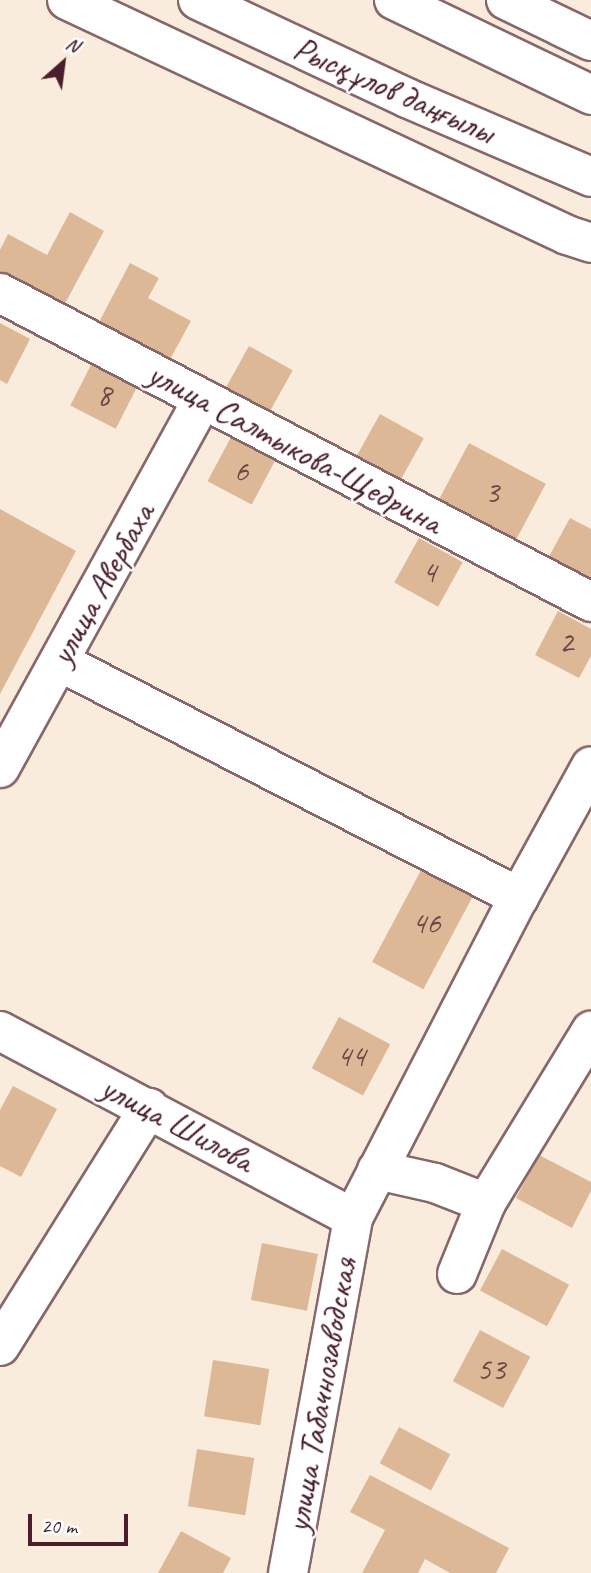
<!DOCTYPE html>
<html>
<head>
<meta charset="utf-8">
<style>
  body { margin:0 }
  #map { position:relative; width:591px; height:1573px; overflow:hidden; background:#f9ecdc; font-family:Caveat,sans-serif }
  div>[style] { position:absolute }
  .building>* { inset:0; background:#ddb896; transform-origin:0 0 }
  .roads { filter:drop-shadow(2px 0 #876769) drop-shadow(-2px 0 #876769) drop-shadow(0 2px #876769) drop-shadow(0 -2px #876769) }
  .minor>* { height:38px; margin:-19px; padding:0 19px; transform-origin:19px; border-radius:19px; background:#fff }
  .major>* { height:38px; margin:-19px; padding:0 19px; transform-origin:19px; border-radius:19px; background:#fff }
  span { translate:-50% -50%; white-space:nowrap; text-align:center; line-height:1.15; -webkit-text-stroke:5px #fff; paint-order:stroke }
  .number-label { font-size:32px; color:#6f4546 }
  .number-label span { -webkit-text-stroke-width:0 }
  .street-label { font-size:35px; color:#4a1f2b }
  .north { position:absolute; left:28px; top:28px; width:70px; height:70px; -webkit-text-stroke:5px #fff; paint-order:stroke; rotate:28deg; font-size:19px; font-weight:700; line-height:28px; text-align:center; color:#4a1f2b }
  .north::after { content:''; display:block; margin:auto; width:24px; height:32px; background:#4a1f2b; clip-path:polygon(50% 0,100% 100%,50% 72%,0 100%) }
  .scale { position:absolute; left:28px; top:1514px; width:100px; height:32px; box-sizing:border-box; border:4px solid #4a1f2b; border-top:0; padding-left:9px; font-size:21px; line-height:24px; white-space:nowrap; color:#4a1f2b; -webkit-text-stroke:5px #fff; paint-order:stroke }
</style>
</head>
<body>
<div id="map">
  <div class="building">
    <div style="clip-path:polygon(70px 212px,104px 231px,61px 311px,0 279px,0 250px,8px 234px,47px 255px)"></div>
    <div style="clip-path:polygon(130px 263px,159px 278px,148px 298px,191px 321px,169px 361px,98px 324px)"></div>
    <div style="clip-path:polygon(0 323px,30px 339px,7px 384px,0 380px)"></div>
    <div style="left:249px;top:346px;width:50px;height:51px;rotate:29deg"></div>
    <div style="left:93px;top:361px;width:51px;height:50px;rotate:27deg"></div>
    <div style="left:380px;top:414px;width:50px;height:51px;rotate:29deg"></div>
    <div style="left:231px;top:437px;width:50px;height:50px;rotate:28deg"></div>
    <div style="left:469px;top:443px;width:87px;height:66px;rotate:28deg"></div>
    <div style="clip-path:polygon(0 509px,76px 551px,0 694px)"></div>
    <div style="clip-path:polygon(570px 518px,591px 529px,591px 584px,546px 562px)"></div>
    <div style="left:419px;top:538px;width:50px;height:51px;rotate:29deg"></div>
    <div style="clip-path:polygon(558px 611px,591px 629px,591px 656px,579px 678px,535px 655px)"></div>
    <div style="left:428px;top:857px;width:58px;height:119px;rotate:28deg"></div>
    <div style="left:339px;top:1017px;width:58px;height:58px;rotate:28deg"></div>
    <div style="clip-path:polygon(13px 1086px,57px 1109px,21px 1177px,0 1166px,0 1110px)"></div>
    <div style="clip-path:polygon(539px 1155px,591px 1182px,591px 1191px,572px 1228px,516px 1198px)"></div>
    <div style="left:262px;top:1243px;width:57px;height:58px;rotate:11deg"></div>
    <div style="left:502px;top:1249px;width:76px;height:47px;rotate:28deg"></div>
    <div style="left:480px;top:1330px;width:57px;height:58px;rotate:28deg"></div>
    <div style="left:213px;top:1360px;width:57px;height:57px;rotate:9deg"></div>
    <div style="left:399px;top:1427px;width:58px;height:41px;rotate:28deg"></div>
    <div style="left:197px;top:1449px;width:58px;height:58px;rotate:9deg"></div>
    <div style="clip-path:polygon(370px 1475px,509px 1548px,496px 1573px,450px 1573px,425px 1559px,418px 1573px,362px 1573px,385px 1530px,350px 1512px)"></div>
    <div style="clip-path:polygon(181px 1531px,231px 1558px,223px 1573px,158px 1573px)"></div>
  </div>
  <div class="roads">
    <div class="minor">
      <div style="left:0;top:293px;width:667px;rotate:27.6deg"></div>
      <div style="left:60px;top:662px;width:516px;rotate:27.11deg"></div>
      <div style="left:0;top:768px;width:421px;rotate:-61.2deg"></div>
      <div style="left:0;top:1031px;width:399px;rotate:27.9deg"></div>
      <div style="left:377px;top:1170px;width:59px;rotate:12.6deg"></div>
      <div style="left:435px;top:1183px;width:55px;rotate:21.4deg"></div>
      <div style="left:457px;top:1274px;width:77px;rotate:-67.8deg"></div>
      <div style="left:486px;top:1203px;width:202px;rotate:-58.6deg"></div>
      <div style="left:0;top:1346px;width:281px;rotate:-58deg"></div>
      <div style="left:288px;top:1573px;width:361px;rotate:-79.6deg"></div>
      <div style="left:353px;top:1218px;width:361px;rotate:-62.7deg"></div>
      <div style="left:519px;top:897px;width:149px;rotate:-61.2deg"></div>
    </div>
    <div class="major">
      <div style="left:67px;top:0;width:552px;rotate:25.17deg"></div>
      <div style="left:567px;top:235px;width:25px;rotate:18deg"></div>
      <div style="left:198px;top:0;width:231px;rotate:25.1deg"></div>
      <div style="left:407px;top:98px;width:200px;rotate:23.2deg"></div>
      <div style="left:394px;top:0;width:219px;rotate:25.7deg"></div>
      <div style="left:506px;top:0;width:94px;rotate:25.8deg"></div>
    </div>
  </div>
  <div class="number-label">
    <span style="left:104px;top:395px">8</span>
    <span style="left:241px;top:471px">6</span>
    <span style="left:492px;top:492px">3</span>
    <span style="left:429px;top:572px">4</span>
    <span style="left:566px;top:642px">2</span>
    <span style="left:426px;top:923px">46</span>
    <span style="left:351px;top:1056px">44</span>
    <span style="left:491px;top:1369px">53</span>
  </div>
  <div class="street-label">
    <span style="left:394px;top:90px;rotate:24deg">Рысқұлов даңғылы</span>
    <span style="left:295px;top:448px;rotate:28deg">улица Салтыкова-Щедрина</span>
    <span style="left:102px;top:584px;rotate:-61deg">улица Авербаха</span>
    <span style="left:177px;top:1124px;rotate:28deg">улица Шилова</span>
    <span style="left:321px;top:1395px;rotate:-80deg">улица Табачнозаводская</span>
  </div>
  <div class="north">N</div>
  <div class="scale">20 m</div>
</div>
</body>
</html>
